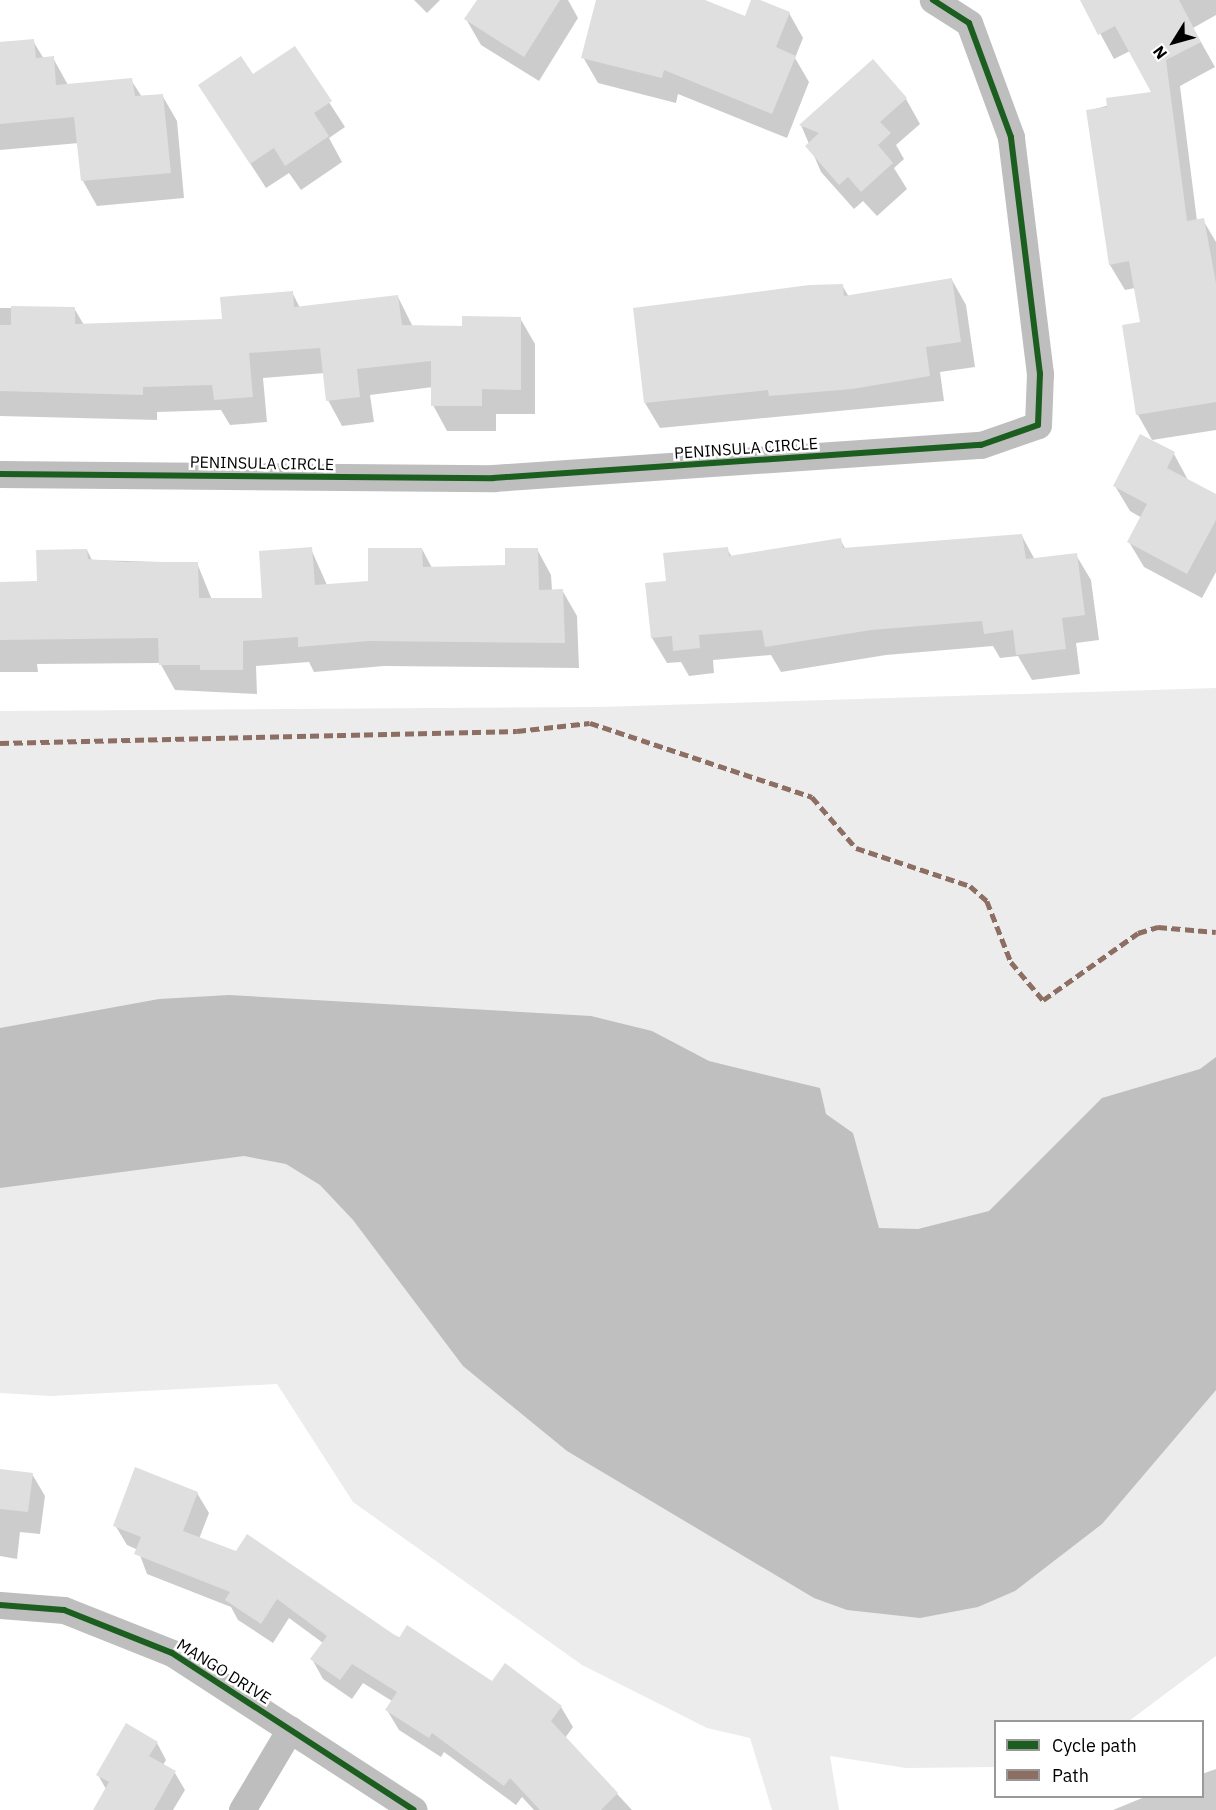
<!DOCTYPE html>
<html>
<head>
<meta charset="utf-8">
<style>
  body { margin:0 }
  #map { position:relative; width:1216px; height:1810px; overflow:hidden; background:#fff; font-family:"IBM Plex Sans",sans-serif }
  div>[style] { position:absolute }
  .green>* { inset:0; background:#ececec }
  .water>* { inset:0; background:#bfbfbf }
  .shadow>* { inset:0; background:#0003 }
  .building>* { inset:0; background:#dfdfdf }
  .minor>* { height:27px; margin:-13.5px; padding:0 13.5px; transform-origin:13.5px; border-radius:13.5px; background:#bebebe }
  .quiet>* { height:4.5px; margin-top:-2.25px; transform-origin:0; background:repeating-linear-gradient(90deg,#8d6e63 0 9px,transparent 0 13.5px) }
  .cycleway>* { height:6px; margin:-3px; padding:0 3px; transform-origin:3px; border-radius:3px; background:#1b5e20 }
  span { translate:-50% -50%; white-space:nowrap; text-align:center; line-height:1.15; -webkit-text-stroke:5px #fff; paint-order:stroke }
  .street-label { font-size:16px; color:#000 }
  .legend { position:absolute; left:994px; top:1720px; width:210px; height:78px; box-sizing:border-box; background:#fff; border:2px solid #999; margin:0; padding:8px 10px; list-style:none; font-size:18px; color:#000 }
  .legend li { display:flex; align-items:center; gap:12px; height:30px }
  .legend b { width:30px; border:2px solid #999 }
  .north { position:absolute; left:1144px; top:12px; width:60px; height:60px; -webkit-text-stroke:4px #fff; paint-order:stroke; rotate:233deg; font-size:16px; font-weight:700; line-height:24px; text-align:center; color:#000 }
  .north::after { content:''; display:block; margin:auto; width:21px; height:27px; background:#000; clip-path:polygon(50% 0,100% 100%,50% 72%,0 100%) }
</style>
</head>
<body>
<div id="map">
  <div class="green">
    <div style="clip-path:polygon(1216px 688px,1216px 1656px,1129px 1721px,996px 1722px,995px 1767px,906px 1768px,830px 1756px,839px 1810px,772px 1810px,750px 1738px,707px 1728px,582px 1665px,353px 1502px,277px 1384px,51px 1396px,0 1393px,0 711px,599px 707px)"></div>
  </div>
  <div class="water">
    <div style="clip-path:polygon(229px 995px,591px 1016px,652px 1031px,709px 1061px,820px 1088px,826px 1114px,853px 1133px,879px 1228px,918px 1229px,989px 1211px,1102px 1098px,1200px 1069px,1216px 1057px,1216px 1390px,1102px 1524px,1015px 1591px,978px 1607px,920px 1618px,847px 1610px,814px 1598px,567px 1451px,463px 1366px,353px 1220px,320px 1185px,286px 1164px,244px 1156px,0 1188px,0 1028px,159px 999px)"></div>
  </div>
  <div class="shadow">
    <div style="clip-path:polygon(414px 0,440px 0,427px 13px)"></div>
    <div style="clip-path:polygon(478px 0,568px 0,578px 18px,539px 81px,481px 45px,466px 19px)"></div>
    <div style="clip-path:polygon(597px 0,693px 0,746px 18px,756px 0,789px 13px,803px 38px,795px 58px,809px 82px,787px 138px,678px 94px,676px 103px,598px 83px,583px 57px)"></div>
    <div style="clip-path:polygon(1082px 0,1216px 0,1216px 15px,1193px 28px,1215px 67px,1180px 86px,1197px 221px,1203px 220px,1216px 242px,1216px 430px,1152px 440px,1138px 415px,1123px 326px,1142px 323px,1135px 288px,1125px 290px,1110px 265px,1088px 111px,1153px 93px,1130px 51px,1114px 59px)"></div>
    <div style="clip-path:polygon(33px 41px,44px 59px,53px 58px,68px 85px,131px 80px,142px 97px,162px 95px,177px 121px,184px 198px,97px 206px,83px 181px,79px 143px,0 150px,0 42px)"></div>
    <div style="clip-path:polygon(294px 48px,345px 127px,329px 138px,342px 162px,301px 190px,289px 173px,266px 188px,200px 85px,253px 76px)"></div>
    <div style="clip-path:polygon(906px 99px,920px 124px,896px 145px,904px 159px,894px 168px,907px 189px,877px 216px,863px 201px,854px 209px,821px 172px,801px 125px)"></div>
    <div style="clip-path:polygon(952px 280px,966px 305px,975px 367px,940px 372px,944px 401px,660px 428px,645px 403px,842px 285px,849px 297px)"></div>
    <div style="clip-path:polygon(292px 292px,300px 308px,398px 297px,413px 327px,463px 328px,520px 318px,535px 344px,535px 414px,496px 414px,496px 431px,447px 431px,433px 405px,433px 387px,370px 395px,374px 422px,342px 426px,328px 400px,325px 373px,263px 378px,267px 422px,230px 425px,221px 410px,157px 412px,157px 420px,0 416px,0 308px,74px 308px,84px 325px,223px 320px)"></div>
    <div style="clip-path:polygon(1174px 454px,1188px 480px,1216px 495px,1216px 572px,1202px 598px,1144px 567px,1129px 542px,1142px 518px,1130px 511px,1115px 486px)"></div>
    <div style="clip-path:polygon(1022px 536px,1035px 560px,1076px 555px,1091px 580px,1099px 640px,1076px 643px,1080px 674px,1032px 680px,1018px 656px,1000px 658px,993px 646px,886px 655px,781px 672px,771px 655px,713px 660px,714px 673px,689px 676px,681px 662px,667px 663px,652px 638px,647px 584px,668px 582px,727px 549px,732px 557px,840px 539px,846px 550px)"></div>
    <div style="clip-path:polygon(311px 549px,327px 585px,369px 583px,422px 549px,432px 568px,507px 567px,537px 549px,551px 575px,552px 591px,562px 590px,577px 616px,579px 668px,384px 666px,314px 672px,309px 662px,256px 666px,257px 694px,175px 690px,160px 663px,37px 664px,38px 672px,0 672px,0 583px,38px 583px,87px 550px,92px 560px,197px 563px,212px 600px,264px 599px)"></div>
    <div style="clip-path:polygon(0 1470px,32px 1474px,45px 1496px,40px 1534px,20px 1532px,17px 1559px,0 1556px)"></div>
    <div style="clip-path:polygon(197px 1493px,209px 1513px,199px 1539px,492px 1683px,505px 1666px,561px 1707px,573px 1727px,565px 1738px,632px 1810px,534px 1810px,522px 1797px,516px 1805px,444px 1752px,441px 1757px,399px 1730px,387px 1710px,392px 1701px,363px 1683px,352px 1699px,323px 1679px,312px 1659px,323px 1643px,289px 1618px,273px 1643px,238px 1620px,231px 1607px,147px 1574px,138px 1550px,127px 1545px,115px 1525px)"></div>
    <div style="clip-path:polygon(157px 1743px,166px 1760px,163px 1765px,175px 1773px,185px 1790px,173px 1810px,95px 1810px,106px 1789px,98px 1775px)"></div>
    <div style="clip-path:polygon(1216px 1769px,1216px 1810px,1113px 1810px,1147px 1796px,1202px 1796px,1202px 1774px)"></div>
  </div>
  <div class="building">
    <div style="clip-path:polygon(477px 0,560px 0,524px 57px,464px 19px)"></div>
    <div style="clip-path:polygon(596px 0,705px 0,745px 16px,751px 0,760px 0,790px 12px,776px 47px,796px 56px,772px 114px,664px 70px,662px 78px,581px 58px)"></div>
    <div style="clip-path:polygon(1080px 0,1179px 0,1201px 42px,1166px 60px,1187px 221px,1204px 218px,1216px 283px,1216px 402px,1136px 415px,1122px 325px,1140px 322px,1129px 261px,1109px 265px,1086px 110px,1107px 107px,1106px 98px,1151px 92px,1115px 26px,1098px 35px)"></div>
    <div style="clip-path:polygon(34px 39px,36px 58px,54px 56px,56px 85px,132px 78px,135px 96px,163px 94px,171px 173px,81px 181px,74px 117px,0 124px,0 42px)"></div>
    <div style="clip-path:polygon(295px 46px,332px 101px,314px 113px,329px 136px,285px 166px,274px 148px,250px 164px,198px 85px,241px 56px,253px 74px)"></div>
    <div style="clip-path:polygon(873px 59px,907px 98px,880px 122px,891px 133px,878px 145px,893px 163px,861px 192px,848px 177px,839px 185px,805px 146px,819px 133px,799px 125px)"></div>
    <div style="clip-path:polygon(952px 278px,961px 342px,926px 347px,930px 376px,852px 389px,769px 396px,768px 390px,644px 403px,633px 308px,809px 285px,843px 284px,844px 296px)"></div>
    <div style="clip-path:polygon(293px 291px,294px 307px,398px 295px,402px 325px,462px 326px,462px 316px,521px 317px,521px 390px,482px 389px,482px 406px,431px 406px,431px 361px,357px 369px,360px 397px,326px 401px,320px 348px,249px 353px,253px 397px,214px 400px,212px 385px,143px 387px,143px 395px,0 391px,0 325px,11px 325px,11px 306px,75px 307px,75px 324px,222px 319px,220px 297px)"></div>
    <div style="clip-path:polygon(1140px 434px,1175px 452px,1167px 468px,1216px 494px,1216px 520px,1187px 574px,1127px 542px,1147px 504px,1113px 486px)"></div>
    <div style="clip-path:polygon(1022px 534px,1026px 559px,1077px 553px,1085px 615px,1062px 618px,1066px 649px,1016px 655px,1013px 630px,984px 634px,982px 621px,871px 630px,765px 647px,762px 630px,699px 635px,700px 648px,673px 651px,672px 636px,651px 638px,645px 583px,666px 581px,663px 553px,728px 547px,729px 556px,841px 538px,843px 548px)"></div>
    <div style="clip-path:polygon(312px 547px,315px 585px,368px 581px,368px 548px,422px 548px,423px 567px,505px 565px,505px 548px,538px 548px,539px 590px,563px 589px,565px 643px,369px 641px,298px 647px,298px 637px,243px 641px,243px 670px,200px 670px,200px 665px,159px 665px,158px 638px,0 640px,0 582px,37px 581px,36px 550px,87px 549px,88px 559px,125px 562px,198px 562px,199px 598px,262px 598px,259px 551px)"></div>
    <div style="clip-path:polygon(135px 1467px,198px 1492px,183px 1531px,236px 1551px,247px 1534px,399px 1638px,407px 1625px,492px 1681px,505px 1663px,562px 1706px,551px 1721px,618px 1793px,601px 1810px,540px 1810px,510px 1778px,504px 1786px,432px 1733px,429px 1738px,385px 1710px,397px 1692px,352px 1664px,340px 1680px,310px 1659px,327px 1636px,277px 1599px,261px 1624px,225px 1600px,230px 1592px,134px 1554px,141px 1537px,113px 1526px)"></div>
    <div style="clip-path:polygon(0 1469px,33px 1473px,28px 1512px,0 1509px)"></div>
    <div style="clip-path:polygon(126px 1723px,158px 1742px,149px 1756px,176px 1771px,154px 1810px,93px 1810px,109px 1782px,96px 1775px)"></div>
  </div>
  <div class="minor">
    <div style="left:0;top:474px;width:493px;rotate:0.5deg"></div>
    <div style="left:493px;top:478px;width:489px;rotate:-3.9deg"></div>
    <div style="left:981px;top:445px;width:60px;rotate:-19.3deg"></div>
    <div style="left:1038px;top:425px;width:51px;rotate:-87.8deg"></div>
    <div style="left:1040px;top:374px;width:239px;rotate:-97deg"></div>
    <div style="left:1011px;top:137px;width:121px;rotate:-110.2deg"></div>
    <div style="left:969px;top:23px;width:43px;rotate:-147.4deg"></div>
    <div style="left:0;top:1605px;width:64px;rotate:4.5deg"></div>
    <div style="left:64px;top:1610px;width:116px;rotate:21.7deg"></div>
    <div style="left:172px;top:1653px;width:288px;rotate:33deg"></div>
    <div style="left:242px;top:1810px;width:94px;rotate:-59.3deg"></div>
  </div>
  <div class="quiet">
    <div style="left:0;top:743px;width:517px;rotate:-1.33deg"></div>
    <div style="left:517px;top:731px;width:73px;rotate:-6.3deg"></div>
    <div style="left:590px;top:723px;width:234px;rotate:18.4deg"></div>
    <div style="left:812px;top:797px;width:67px;rotate:49.2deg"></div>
    <div style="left:856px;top:848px;width:120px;rotate:18.4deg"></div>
    <div style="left:970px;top:886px;width:23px;rotate:41deg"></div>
    <div style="left:987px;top:901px;width:66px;rotate:68.5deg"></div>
    <div style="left:1011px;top:962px;width:50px;rotate:49.9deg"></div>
    <div style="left:1043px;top:1000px;width:116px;rotate:-35.2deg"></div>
    <div style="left:1138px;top:933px;width:21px;rotate:-17deg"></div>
    <div style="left:1158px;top:927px;width:58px;rotate:4.9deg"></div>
  </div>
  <div class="cycleway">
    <div style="left:0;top:474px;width:493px;rotate:0.5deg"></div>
    <div style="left:493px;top:478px;width:489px;rotate:-3.9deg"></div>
    <div style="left:981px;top:445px;width:60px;rotate:-19.3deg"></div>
    <div style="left:1038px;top:425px;width:51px;rotate:-87.8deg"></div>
    <div style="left:1040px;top:374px;width:239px;rotate:-97deg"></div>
    <div style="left:1011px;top:137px;width:121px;rotate:-110.2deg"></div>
    <div style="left:969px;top:23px;width:43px;rotate:-147.4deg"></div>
    <div style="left:0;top:1605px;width:64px;rotate:4.5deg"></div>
    <div style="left:64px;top:1610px;width:116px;rotate:21.7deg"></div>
    <div style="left:172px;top:1653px;width:288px;rotate:33deg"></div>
  </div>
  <div class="street-label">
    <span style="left:746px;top:448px;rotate:-4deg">PENINSULA CIRCLE</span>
    <span style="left:262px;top:463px;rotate:1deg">PENINSULA CIRCLE</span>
    <span style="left:224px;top:1671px;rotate:32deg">MANGO DRIVE</span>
  </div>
  <ul class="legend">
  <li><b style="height:8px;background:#1b5e20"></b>Cycle path</li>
  <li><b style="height:8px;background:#8d6e63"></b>Path</li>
  </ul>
  <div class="north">N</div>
</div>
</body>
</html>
